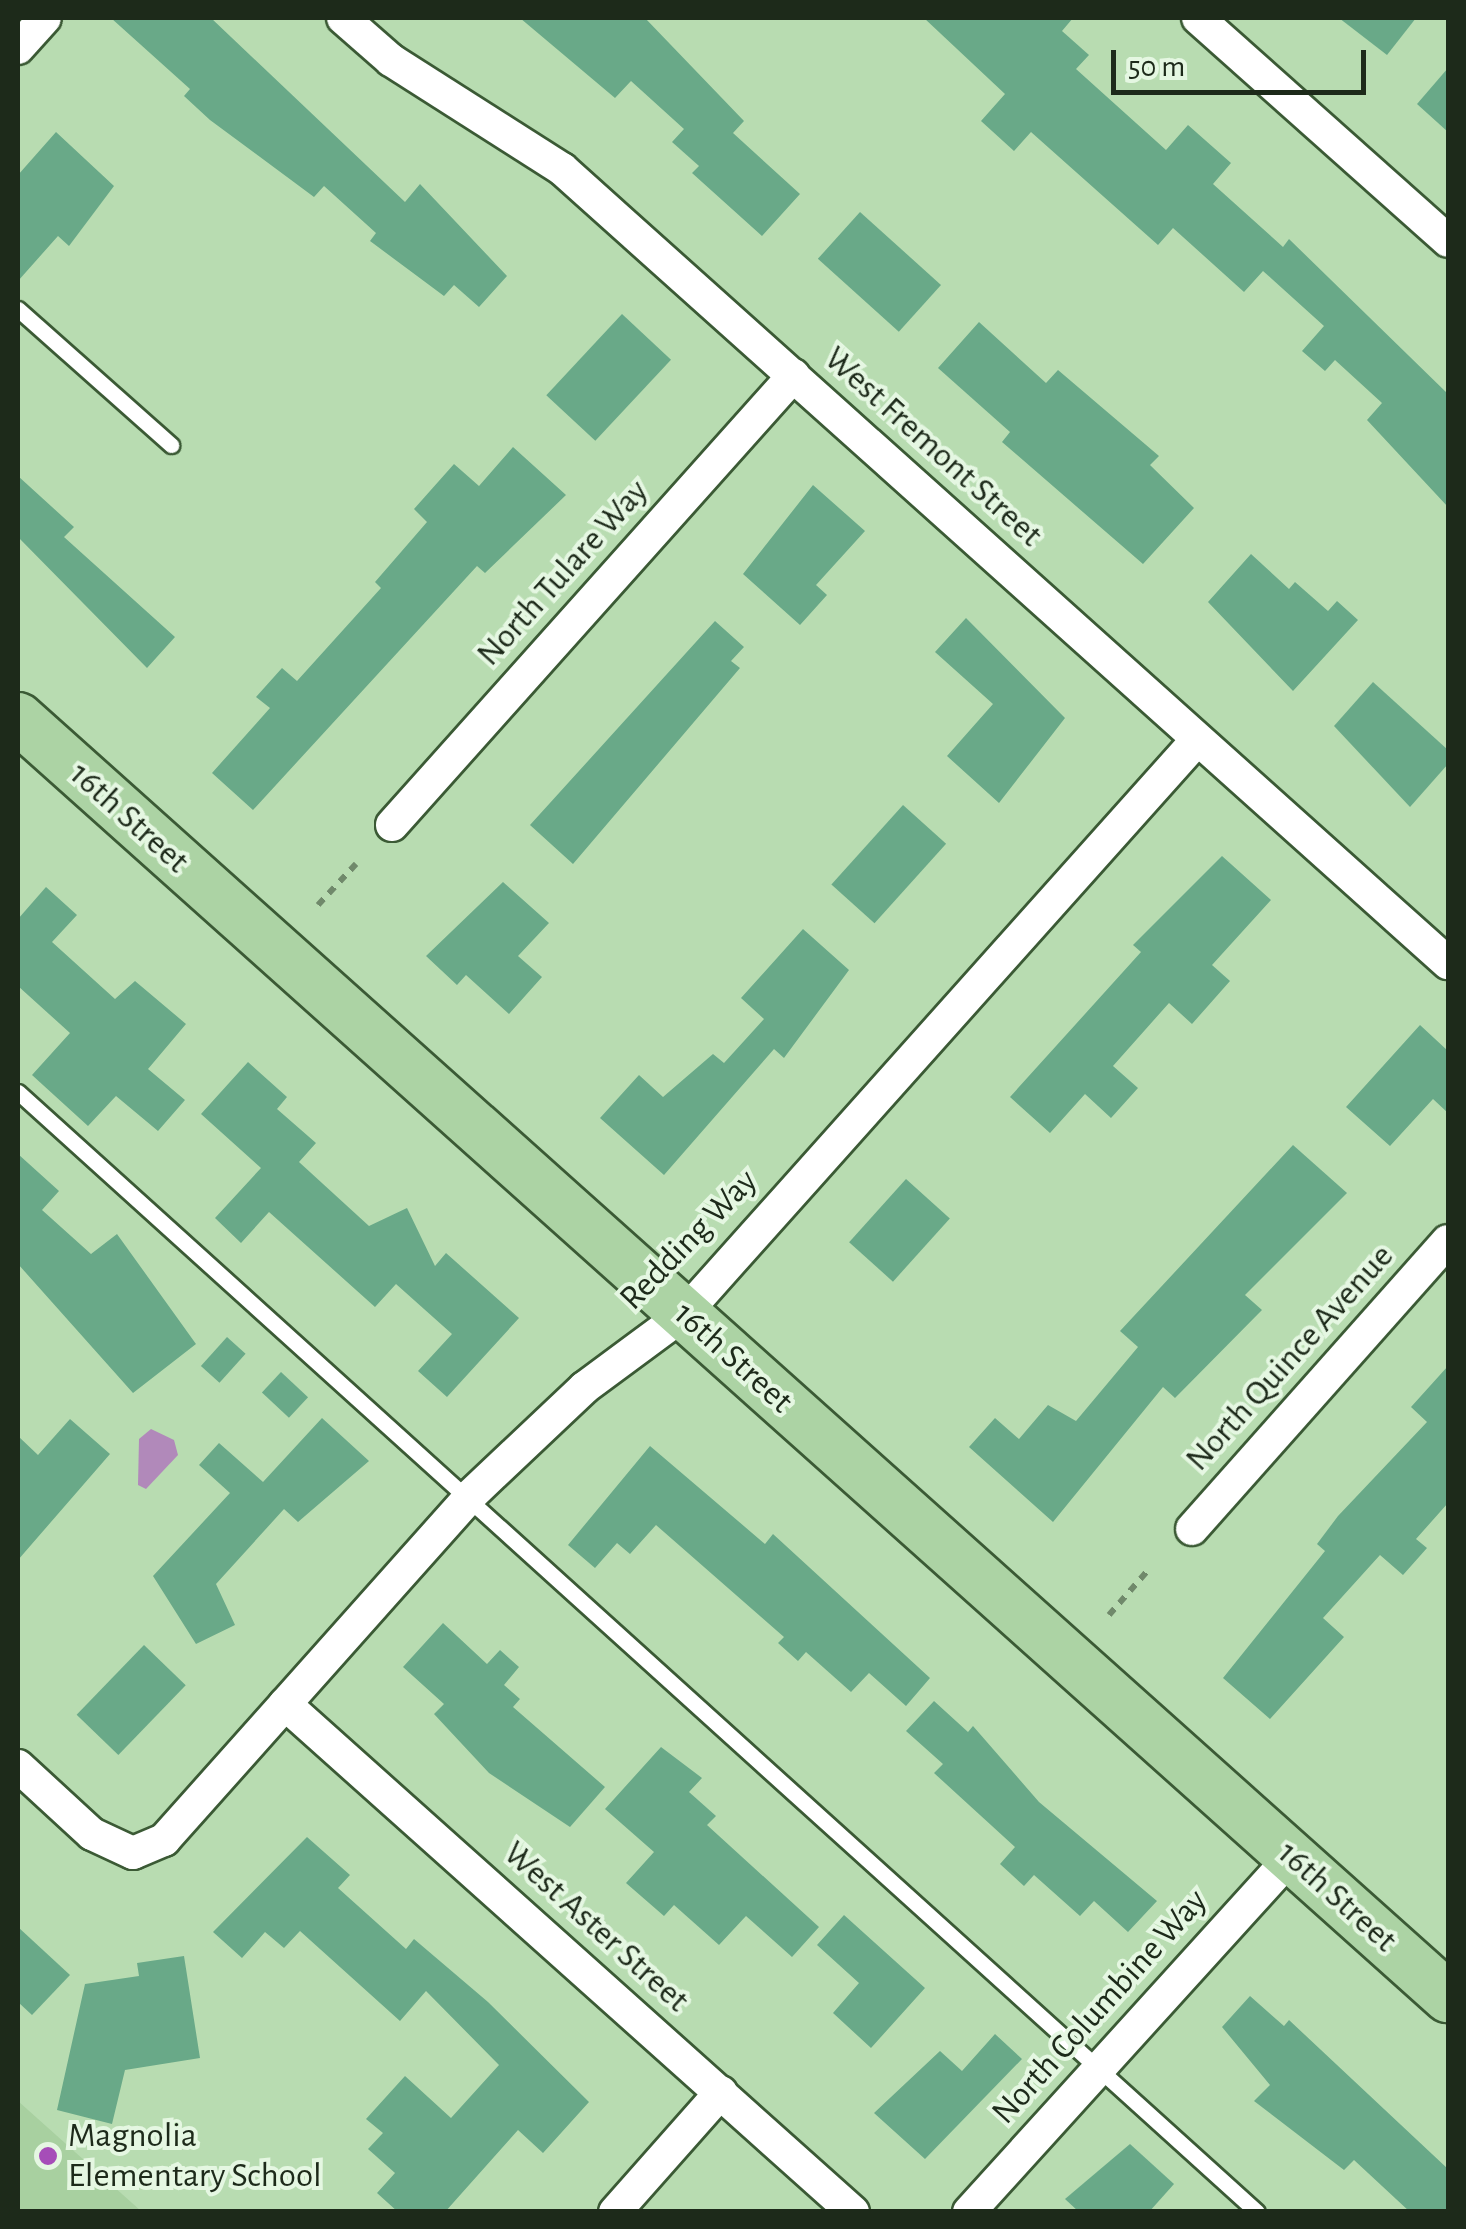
<!DOCTYPE html>
<html>
<head>
<meta charset="utf-8">
<style>
  body { margin:0 }
  #map { position:relative; width:1466px; height:2229px; overflow:hidden; background:#b8dcb1; font-family:"Alegreya Sans",sans-serif }
  div>[style] { position:absolute }
  .built>* { inset:0; background:#a8d0a0 }
  .water>* { inset:0; background:#b189ba }
  .building>* { inset:0; background:#69a988; transform-origin:0 0 }
  .path>* { height:6px; margin-top:-3px; transform-origin:0; background:repeating-linear-gradient(90deg,#70896b 0 8px,transparent 0 16px) }
  .roads { filter:drop-shadow(2px 0 #3b5a35) drop-shadow(-2px 0 #3b5a35) drop-shadow(0 2px #3b5a35) drop-shadow(0 -2px #3b5a35) }
  .lane>* { height:15px; margin:-7.5px; padding:0 7.5px; transform-origin:7.5px; border-radius:7.5px; background:#fff }
  .street>* { height:32px; margin:-16px; padding:0 16px; transform-origin:16px; border-radius:16px; background:#fff }
  .primary>* { height:50px; margin:-25px; padding:0 25px; transform-origin:25px; border-radius:25px; background:#acd3a4 }
  .dots>* { width:28px; height:28px; translate:-50% -50%; box-sizing:border-box; border:5px solid #e5f7e2; border-radius:50% }
  span { translate:-50% -50%; white-space:nowrap; text-align:center; line-height:1.15; -webkit-text-stroke:8px #e5f7e2; paint-order:stroke }
  .street-label { font-size:35px; color:#1d2a1a }
  .poi-label { font-size:35px; color:#1d2a1a }
  .left { translate:0 -50%; text-align:left }
  .frame { position:absolute; inset:0; border:20px solid #1d2a1a; pointer-events:none }
  .scale { position:absolute; left:1111px; top:50px; width:255px; height:45px; box-sizing:border-box; border:5px solid #1d2a1a; border-top:0; padding-left:12px; font-size:30px; line-height:35px; white-space:nowrap; color:#1d2a1a; -webkit-text-stroke:8px #e5f7e2; paint-order:stroke }
</style>
</head>
<body>
<div id="map">
  <div class="built">
    <div style="clip-path:polygon(18px 2101px,141px 2211px,18px 2211px)"></div>
  </div>
  <div class="water">
    <div style="clip-path:polygon(151px 1429px,174px 1440px,178px 1455px,146px 1489px,138px 1485px,139px 1439px)"></div>
  </div>
  <div class="building">
    <div style="clip-path:polygon(111px 18px,211px 18px,405px 202px,420px 184px,507px 276px,479px 307px,454px 285px,444px 296px,370px 241px,376px 233px,324px 186px,314px 197px,210px 120px,184px 96px,190px 89px)"></div>
    <div style="clip-path:polygon(520px 18px,645px 18px,744px 121px,733px 133px,800px 194px,762px 236px,692px 173px,699px 166px,672px 142px,684px 129px,631px 81px,615px 98px)"></div>
    <div style="clip-path:polygon(924px 18px,1073px 18px,1062px 31px,1089px 55px,1076px 69px,1166px 150px,1188px 125px,1231px 163px,1213px 184px,1283px 247px,1289px 239px,1448px 394px,1448px 507px,1367px 420px,1382px 403px,1335px 360px,1325px 371px,1302px 351px,1324px 326px,1263px 271px,1244px 292px,1173px 228px,1158px 245px,1031px 132px,1014px 151px,981px 121px,1005px 94px)"></div>
    <div style="clip-path:polygon(1339px 18px,1416px 18px,1387px 55px)"></div>
    <div style="clip-path:polygon(1448px 68px,1448px 132px,1417px 104px)"></div>
    <div style="clip-path:polygon(56px 132px,114px 186px,69px 246px,58px 236px,18px 281px,18px 175px)"></div>
    <div style="left:860px;top:212px;width:109px;height:63px;rotate:42deg"></div>
    <div style="left:622px;top:314px;width:67px;height:111px;rotate:43deg"></div>
    <div style="clip-path:polygon(979px 322px,1046px 383px,1058px 370px,1159px 456px,1150px 465px,1194px 508px,1143px 564px,1002px 442px,1010px 432px,938px 368px)"></div>
    <div style="clip-path:polygon(513px 447px,566px 495px,485px 573px,477px 566px,253px 810px,212px 773px,270px 708px,256px 697px,282px 668px,297px 681px,381px 588px,375px 582px,427px 522px,414px 509px,454px 464px,479px 486px)"></div>
    <div style="clip-path:polygon(18px 476px,74px 527px,64px 537px,175px 637px,147px 668px,18px 537px)"></div>
    <div style="clip-path:polygon(813px 485px,865px 531px,816px 585px,827px 595px,800px 625px,743px 574px)"></div>
    <div style="clip-path:polygon(1251px 554px,1289px 589px,1295px 582px,1328px 611px,1337px 601px,1358px 620px,1293px 691px,1208px 602px)"></div>
    <div style="clip-path:polygon(966px 618px,1065px 718px,999px 803px,947px 756px,993px 704px,935px 652px)"></div>
    <div style="clip-path:polygon(715px 621px,744px 647px,731px 661px,740px 668px,573px 864px,530px 825px)"></div>
    <div style="clip-path:polygon(1373px 682px,1448px 750px,1448px 764px,1410px 807px,1334px 726px)"></div>
    <div style="left:903px;top:805px;width:58px;height:107px;rotate:42deg"></div>
    <div style="clip-path:polygon(1222px 856px,1271px 900px,1212px 965px,1230px 981px,1192px 1024px,1169px 1003px,1113px 1066px,1138px 1088px,1111px 1118px,1085px 1094px,1050px 1133px,1010px 1097px,1141px 952px,1133px 945px)"></div>
    <div style="clip-path:polygon(503px 882px,549px 923px,518px 956px,542px 977px,509px 1014px,466px 975px,457px 985px,426px 956px)"></div>
    <div style="clip-path:polygon(46px 887px,77px 915px,52px 942px,115px 999px,135px 981px,186px 1024px,148px 1069px,185px 1100px,158px 1131px,116px 1096px,88px 1126px,32px 1075px,70px 1033px,18px 986px,18px 919px)"></div>
    <div style="clip-path:polygon(803px 929px,849px 970px,784px 1058px,774px 1049px,664px 1175px,600px 1118px,639px 1075px,663px 1097px,713px 1054px,724px 1063px,764px 1019px,741px 998px)"></div>
    <div style="clip-path:polygon(1420px 1025px,1448px 1051px,1448px 1113px,1433px 1099px,1390px 1146px,1346px 1107px)"></div>
    <div style="clip-path:polygon(248px 1062px,287px 1097px,277px 1109px,316px 1143px,299px 1162px,369px 1226px,407px 1208px,435px 1266px,446px 1253px,519px 1318px,447px 1397px,418px 1371px,452px 1334px,396px 1284px,375px 1307px,269px 1212px,241px 1243px,215px 1218px,261px 1168px,201px 1114px)"></div>
    <div style="clip-path:polygon(1293px 1145px,1347px 1193px,1245px 1295px,1262px 1310px,1175px 1398px,1163px 1387px,1053px 1522px,969px 1447px,995px 1418px,1019px 1439px,1048px 1405px,1076px 1421px,1138px 1347px,1120px 1331px)"></div>
    <div style="clip-path:polygon(18px 1154px,59px 1191px,42px 1210px,91px 1254px,117px 1234px,196px 1344px,133px 1393px,18px 1264px)"></div>
    <div style="left:906px;top:1179px;width:59px;height:85px;rotate:42deg"></div>
    <div style="left:227px;top:1337px;width:25px;height:39px;rotate:42deg"></div>
    <div style="clip-path:polygon(1448px 1366px,1448px 1503px,1416px 1539px,1427px 1548px,1403px 1575px,1380px 1555px,1323px 1618px,1344px 1637px,1270px 1719px,1223px 1678px,1325px 1551px,1317px 1544px,1338px 1516px,1427px 1422px,1411px 1407px)"></div>
    <div style="left:281px;top:1372px;width:37px;height:28px;rotate:43deg"></div>
    <div style="clip-path:polygon(322px 1418px,369px 1461px,298px 1522px,284px 1509px,216px 1584px,235px 1625px,196px 1644px,153px 1576px,230px 1493px,199px 1465px,219px 1443px,263px 1482px)"></div>
    <div style="clip-path:polygon(70px 1419px,110px 1454px,18px 1560px,18px 1436px,38px 1455px)"></div>
    <div style="clip-path:polygon(650px 1446px,765px 1544px,773px 1534px,930px 1678px,906px 1706px,869px 1673px,851px 1692px,806px 1652px,798px 1661px,778px 1643px,784px 1637px,656px 1525px,630px 1554px,617px 1543px,595px 1568px,568px 1545px)"></div>
    <div style="clip-path:polygon(443px 1623px,487px 1664px,500px 1650px,519px 1667px,504px 1685px,520px 1699px,513px 1707px,605px 1787px,570px 1827px,489px 1773px,434px 1714px,444px 1704px,403px 1667px)"></div>
    <div style="left:144px;top:1645px;width:58px;height:97px;rotate:44deg"></div>
    <div style="clip-path:polygon(934px 1701px,968px 1732px,973px 1726px,1039px 1802px,1157px 1901px,1128px 1932px,1094px 1901px,1080px 1916px,1034px 1875px,1024px 1886px,1000px 1864px,1015px 1847px,934px 1773px,943px 1764px,906px 1731px)"></div>
    <div style="clip-path:polygon(661px 1747px,702px 1778px,689px 1792px,716px 1816px,707px 1825px,819px 1927px,792px 1957px,746px 1916px,719px 1945px,674px 1905px,664px 1916px,626px 1883px,654px 1852px,605px 1809px)"></div>
    <div style="clip-path:polygon(307px 1837px,350px 1875px,338px 1888px,406px 1949px,414px 1939px,488px 2002px,589px 2102px,543px 2153px,518px 2130px,445px 2212px,398px 2212px,377px 2193px,395px 2173px,368px 2149px,383px 2133px,366px 2119px,405px 2076px,451px 2118px,499px 2065px,426px 1991px,400px 2021px,300px 1931px,284px 1948px,265px 1932px,242px 1958px,213px 1932px)"></div>
    <div style="clip-path:polygon(844px 1915px,925px 1988px,871px 2048px,833px 2013px,859px 1983px,817px 1945px)"></div>
    <div style="clip-path:polygon(18px 1927px,70px 1975px,32px 2015px,18px 2002px)"></div>
    <div style="clip-path:polygon(184px 1956px,200px 2058px,125px 2070px,112px 2124px,57px 2110px,85px 1984px,139px 1976px,137px 1963px)"></div>
    <div style="clip-path:polygon(1250px 1996px,1284px 2026px,1289px 2020px,1448px 2169px,1448px 2212px,1410px 2212px,1354px 2160px,1344px 2170px,1254px 2101px,1270px 2085px,1222px 2027px)"></div>
    <div style="clip-path:polygon(995px 2034px,1022px 2059px,925px 2159px,874px 2113px,940px 2051px,962px 2071px)"></div>
    <div style="clip-path:polygon(1130px 2144px,1174px 2184px,1149px 2212px,1079px 2212px,1065px 2199px)"></div>
  </div>
  <div class="path">
    <div style="left:318px;top:905px;width:56px;rotate:-47.2deg"></div>
    <div style="left:1109px;top:1615px;width:61px;rotate:-49deg"></div>
  </div>
  <div class="roads">
    <div class="lane">
      <div style="left:18px;top:309px;width:205px;rotate:41.6deg"></div>
      <div style="left:18px;top:1092px;width:1670px;rotate:42.11deg"></div>
    </div>
    <div class="street">
      <div style="left:343px;top:18px;width:64px;rotate:41.2deg"></div>
      <div style="left:391px;top:60px;width:203px;rotate:32.5deg"></div>
      <div style="left:562px;top:169px;width:1190px;rotate:41.87deg"></div>
      <div style="left:1198px;top:18px;width:335px;rotate:41.7deg"></div>
      <div style="left:18px;top:48px;width:40px;rotate:-48deg"></div>
      <div style="left:392px;top:825px;width:603px;rotate:-48.22deg"></div>
      <div style="left:1192px;top:1529px;width:385px;rotate:-48.4deg"></div>
      <div style="left:285px;top:1704px;width:762px;rotate:41.81deg"></div>
      <div style="left:18px;top:1766px;width:100px;rotate:42.6deg"></div>
      <div style="left:92px;top:1834px;width:45px;rotate:24.9deg"></div>
      <div style="left:133px;top:1853px;width:34px;rotate:-23deg"></div>
      <div style="left:164px;top:1840px;width:462px;rotate:-48.3deg"></div>
      <div style="left:471px;top:1495px;width:156px;rotate:-43.4deg"></div>
      <div style="left:584px;top:1388px;width:124px;rotate:-36.5deg"></div>
      <div style="left:684px;top:1314px;width:768px;rotate:-48.22deg"></div>
      <div style="left:615px;top:2212px;width:160px;rotate:-48.5deg"></div>
      <div style="left:969px;top:2212px;width:479px;rotate:-47.8deg"></div>
    </div>
    <div class="primary">
      <div style="left:18px;top:718px;width:1919px;rotate:41.81deg"></div>
    </div>
  </div>
  <div class="dots">
    <div style="left:48px;top:2156px;background:#a64db8"></div>
  </div>
  <div class="street-label">
    <span style="left:933px;top:447px;rotate:42deg">West Fremont Street</span>
    <span style="left:563px;top:573px;rotate:-48deg">North Tulare Way</span>
    <span style="left:129px;top:818px;rotate:42deg">16th Street</span>
    <span style="left:689px;top:1240px;rotate:-46deg">Redding Way</span>
    <span style="left:733px;top:1358px;rotate:42deg">16th Street</span>
    <span style="left:1290px;top:1358px;rotate:-48deg">North Quince Avenue</span>
    <span style="left:1337px;top:1897px;rotate:42deg">16th Street</span>
    <span style="left:596px;top:1927px;rotate:42deg">West Aster Street</span>
    <span style="left:1100px;top:2007px;rotate:-48deg">North Columbine Way</span>
  </div>
  <div class="poi-label">
    <span class="left" style="left:68px;top:2156px">Magnolia<br>Elementary School</span>
  </div>
  <div class="frame"></div>
  <div class="scale">50 m</div>
</div>
</body>
</html>
